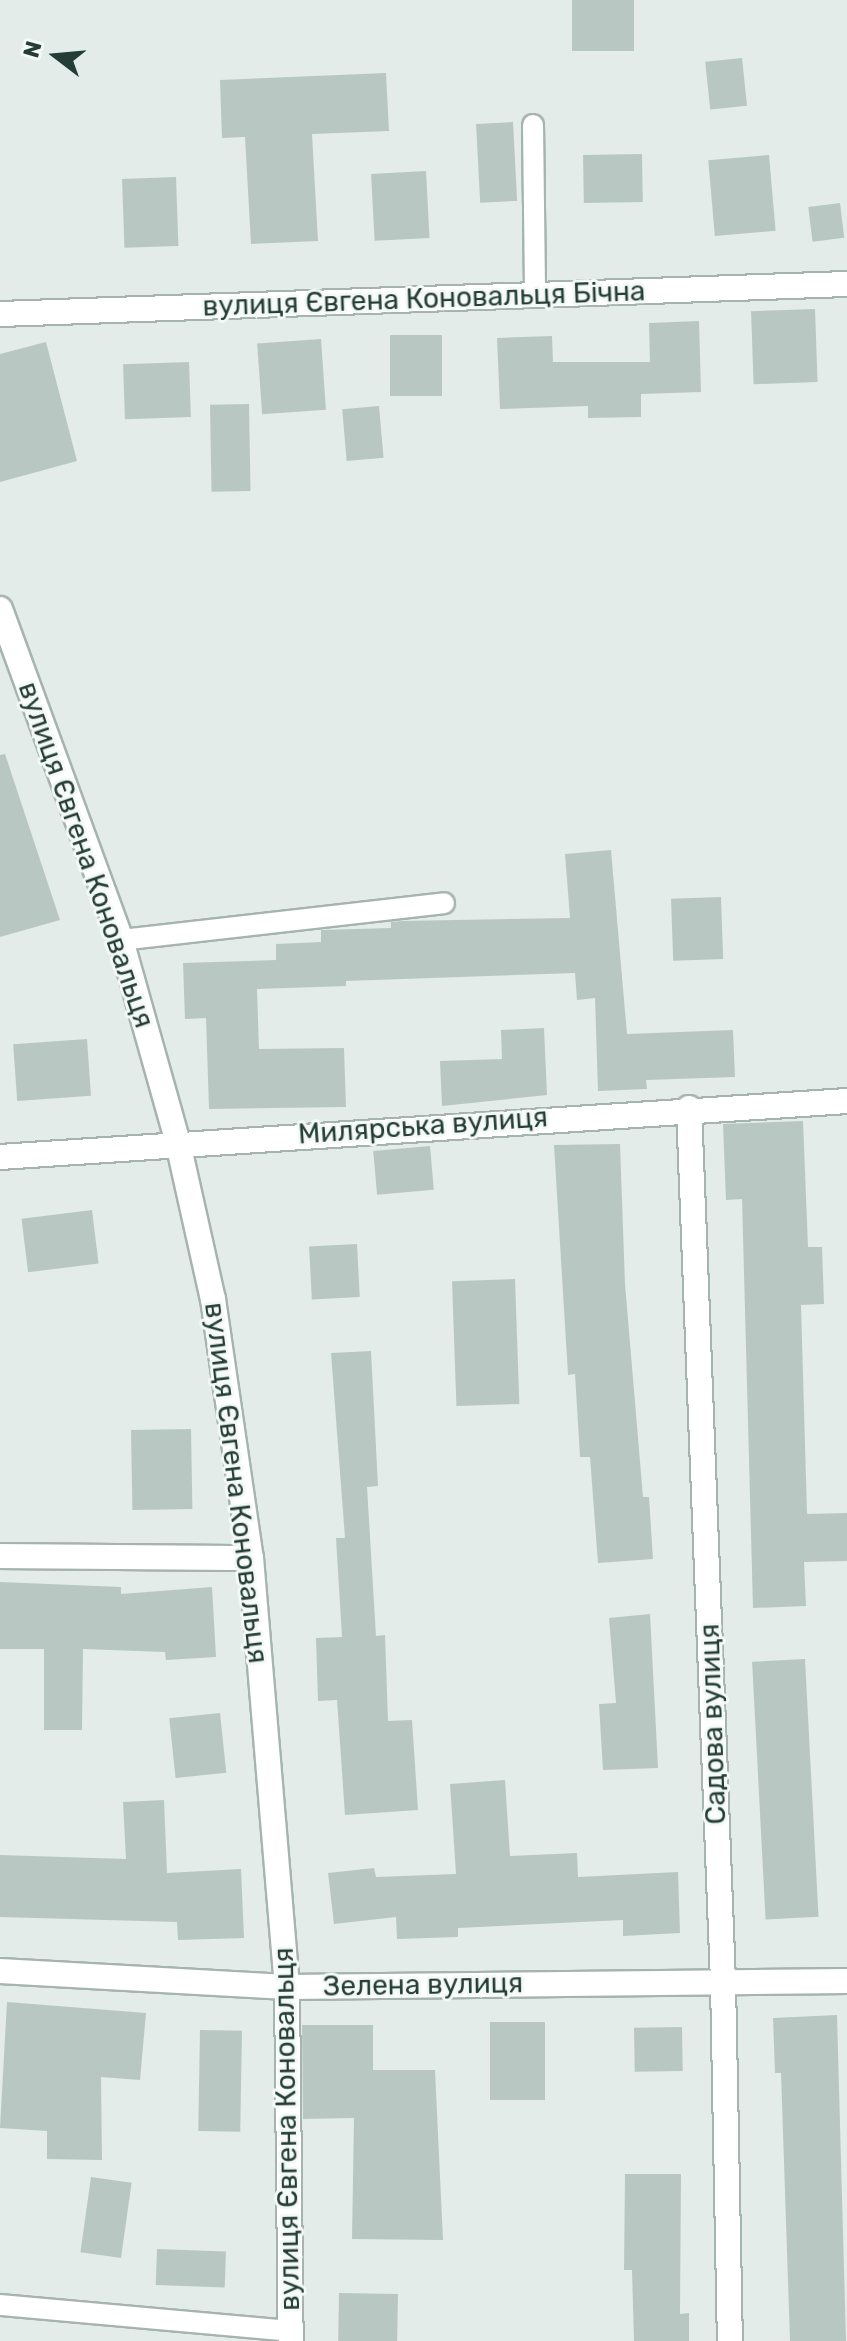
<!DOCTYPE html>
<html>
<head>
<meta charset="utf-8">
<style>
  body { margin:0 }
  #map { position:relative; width:847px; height:2341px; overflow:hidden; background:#e3ece8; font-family:Rubik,sans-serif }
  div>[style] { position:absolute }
  .building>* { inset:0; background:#b9c7c2; transform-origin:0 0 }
  .roads { filter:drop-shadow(2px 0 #a6b4af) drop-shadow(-2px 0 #a6b4af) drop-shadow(0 2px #a6b4af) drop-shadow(0 -2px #a6b4af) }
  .service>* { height:20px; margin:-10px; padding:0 10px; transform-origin:10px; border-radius:10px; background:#fff }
  .minor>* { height:24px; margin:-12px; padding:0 12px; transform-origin:12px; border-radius:12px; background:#fff }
  .tertiary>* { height:24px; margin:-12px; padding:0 12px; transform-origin:12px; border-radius:12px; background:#fff }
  span { translate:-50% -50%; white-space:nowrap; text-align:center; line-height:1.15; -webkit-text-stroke:6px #f4f9f6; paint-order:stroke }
  .street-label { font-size:28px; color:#243d37 }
  .north { position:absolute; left:16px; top:16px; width:80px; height:80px; -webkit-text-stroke:6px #f4f9f6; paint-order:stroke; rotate:286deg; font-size:22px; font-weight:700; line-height:32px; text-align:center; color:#243d37 }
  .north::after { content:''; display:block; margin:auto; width:28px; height:36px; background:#243d37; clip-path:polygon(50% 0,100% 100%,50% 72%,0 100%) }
</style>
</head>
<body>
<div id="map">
  <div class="building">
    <div style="left:572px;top:0;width:62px;height:51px"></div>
    <div style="left:742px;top:58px;width:48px;height:37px;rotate:84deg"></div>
    <div style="clip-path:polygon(386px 73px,389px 131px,312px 134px,318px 241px,251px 244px,245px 137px,222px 138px,220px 80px)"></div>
    <div style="left:513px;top:122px;width:79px;height:37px;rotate:87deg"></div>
    <div style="left:642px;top:154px;width:48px;height:59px;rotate:89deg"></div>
    <div style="left:769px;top:155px;width:76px;height:61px;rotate:85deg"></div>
    <div style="left:426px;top:171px;width:67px;height:55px;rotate:87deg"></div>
    <div style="left:176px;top:177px;width:69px;height:54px;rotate:88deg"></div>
    <div style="left:840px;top:203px;width:35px;height:32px;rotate:83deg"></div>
    <div style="left:815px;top:309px;width:73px;height:64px;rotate:88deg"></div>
    <div style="clip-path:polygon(699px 321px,701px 392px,641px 394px,641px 417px,588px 418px,588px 406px,500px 409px,497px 338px,552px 336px,553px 362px,650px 362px,649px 323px)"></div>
    <div style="left:442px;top:335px;width:61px;height:52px;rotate:90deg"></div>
    <div style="left:321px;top:339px;width:71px;height:64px;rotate:86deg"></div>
    <div style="clip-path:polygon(46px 342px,77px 461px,0 482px,0 354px)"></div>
    <div style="left:189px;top:362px;width:55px;height:66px;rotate:88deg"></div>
    <div style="left:249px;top:404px;width:87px;height:39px;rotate:89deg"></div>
    <div style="left:379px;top:406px;width:52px;height:37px;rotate:85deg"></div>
    <div style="clip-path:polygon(5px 754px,60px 920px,0 937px,0 755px)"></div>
    <div style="clip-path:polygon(611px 850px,627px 1034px,733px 1030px,735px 1077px,646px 1080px,647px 1089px,598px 1091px,595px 998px,577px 1000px,575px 973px,346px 981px,346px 986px,257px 989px,259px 1049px,344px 1048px,346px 1107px,209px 1109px,206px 1018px,185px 1019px,183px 963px,276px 960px,276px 944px,321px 942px,321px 930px,391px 928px,391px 922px,402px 921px,570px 918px,565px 854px)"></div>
    <div style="left:721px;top:897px;width:62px;height:50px;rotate:88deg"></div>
    <div style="clip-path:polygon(544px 1028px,547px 1095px,442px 1106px,440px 1061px,502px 1059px,501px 1030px)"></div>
    <div style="left:87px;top:1039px;width:57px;height:74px;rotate:86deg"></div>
    <div style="clip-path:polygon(803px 1121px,808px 1247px,822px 1247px,824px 1304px,801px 1305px,807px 1514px,847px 1513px,847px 1561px,804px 1562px,806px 1606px,753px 1608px,742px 1199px,726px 1200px,723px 1124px)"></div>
    <div style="clip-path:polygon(620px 1144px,625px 1284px,643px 1497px,649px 1497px,653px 1559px,598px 1563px,590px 1457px,580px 1457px,575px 1374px,568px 1375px,554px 1145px)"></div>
    <div style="left:430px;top:1146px;width:44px;height:57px;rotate:85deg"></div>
    <div style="left:92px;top:1210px;width:54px;height:71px;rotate:83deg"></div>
    <div style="left:357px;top:1244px;width:53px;height:48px;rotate:87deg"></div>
    <div style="left:515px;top:1279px;width:125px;height:63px;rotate:88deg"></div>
    <div style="clip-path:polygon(371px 1351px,378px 1486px,367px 1487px,376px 1636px,385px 1635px,388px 1721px,412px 1720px,418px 1810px,345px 1815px,337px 1700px,318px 1701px,316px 1638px,342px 1637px,336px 1538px,345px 1538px,331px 1353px)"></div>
    <div style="left:191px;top:1429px;width:80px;height:60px;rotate:89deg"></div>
    <div style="clip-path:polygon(0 1582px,121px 1587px,121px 1594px,212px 1587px,216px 1657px,166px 1660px,165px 1652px,83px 1649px,82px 1730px,44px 1730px,44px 1649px,0 1649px)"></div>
    <div style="clip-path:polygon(650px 1614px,658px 1768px,603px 1770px,599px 1704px,616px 1703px,609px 1618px)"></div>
    <div style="left:805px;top:1659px;width:258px;height:53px;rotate:87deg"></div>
    <div style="left:220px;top:1713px;width:60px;height:51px;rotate:84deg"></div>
    <div style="clip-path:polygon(505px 1780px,510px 1856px,577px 1853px,578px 1877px,678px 1872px,680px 1933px,623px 1936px,623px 1920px,458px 1928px,458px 1937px,397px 1939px,396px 1917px,334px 1924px,328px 1873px,374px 1868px,376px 1877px,456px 1874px,450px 1784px)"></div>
    <div style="clip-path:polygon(164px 1800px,167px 1873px,241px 1869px,244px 1938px,178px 1940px,177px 1922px,0 1917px,0 1855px,126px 1859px,123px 1802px)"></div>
    <div style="clip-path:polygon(7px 2002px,146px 2013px,140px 2080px,101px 2077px,102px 2160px,47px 2159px,47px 2131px,0 2128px)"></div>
    <div style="clip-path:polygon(837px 2015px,846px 2341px,790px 2341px,781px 2073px,775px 2073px,773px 2018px)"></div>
    <div style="left:490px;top:2022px;width:55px;height:78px"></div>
    <div style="clip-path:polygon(302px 2025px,373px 2025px,373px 2070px,435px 2070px,443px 2240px,352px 2239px,354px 2118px,303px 2119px)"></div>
    <div style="left:682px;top:2027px;width:44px;height:48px;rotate:89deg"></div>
    <div style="left:200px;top:2030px;width:42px;height:101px;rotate:1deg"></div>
    <div style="clip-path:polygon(625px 2174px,681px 2174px,680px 2314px,689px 2313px,689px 2341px,634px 2341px,632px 2270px,624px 2270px)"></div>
    <div style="left:91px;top:2177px;width:41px;height:76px;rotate:8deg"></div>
    <div style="left:157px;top:2249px;width:69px;height:36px;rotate:2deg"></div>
    <div style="left:339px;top:2293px;width:59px;height:48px;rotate:1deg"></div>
  </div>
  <div class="roads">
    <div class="service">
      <div style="left:533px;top:125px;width:170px;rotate:89.3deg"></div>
      <div style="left:121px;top:940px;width:325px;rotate:-6.5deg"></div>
      <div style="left:0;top:2305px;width:292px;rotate:5.1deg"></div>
    </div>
    <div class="minor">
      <div style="left:0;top:314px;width:848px;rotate:-2.03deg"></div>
      <div style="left:689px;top:1108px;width:874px;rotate:87.77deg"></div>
      <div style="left:723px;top:1981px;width:360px;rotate:88.9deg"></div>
      <div style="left:0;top:1157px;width:849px;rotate:-3.78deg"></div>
      <div style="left:0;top:1556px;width:251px;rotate:0.5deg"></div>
      <div style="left:0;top:1971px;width:287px;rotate:3.2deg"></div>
      <div style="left:287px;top:1987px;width:560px;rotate:-0.61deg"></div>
    </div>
    <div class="tertiary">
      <div style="left:0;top:609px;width:352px;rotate:69.9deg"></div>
      <div style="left:121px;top:940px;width:211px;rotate:74.3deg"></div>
      <div style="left:178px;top:1143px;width:160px;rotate:77.4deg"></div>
      <div style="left:213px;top:1299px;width:262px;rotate:81.7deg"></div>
      <div style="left:251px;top:1558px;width:431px;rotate:85.2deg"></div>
      <div style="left:287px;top:1987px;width:354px;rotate:89.4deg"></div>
    </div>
  </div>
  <div class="street-label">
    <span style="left:424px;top:299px;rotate:-2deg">вулиця Євгена Коновальця Бічна</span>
    <span style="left:86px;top:855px;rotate:71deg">вулиця Євгена Коновальця</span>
    <span style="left:423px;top:1126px;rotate:-4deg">Милярська вулиця</span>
    <span style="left:236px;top:1483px;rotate:83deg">вулиця Євгена Коновальця</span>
    <span style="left:713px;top:1724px;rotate:-92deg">Садова вулиця</span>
    <span style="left:423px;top:1985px;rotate:-1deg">Зелена вулиця</span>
    <span style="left:287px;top:2129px;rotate:-91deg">вулиця Євгена Коновальця</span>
  </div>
  <div class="north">N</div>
</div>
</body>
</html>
